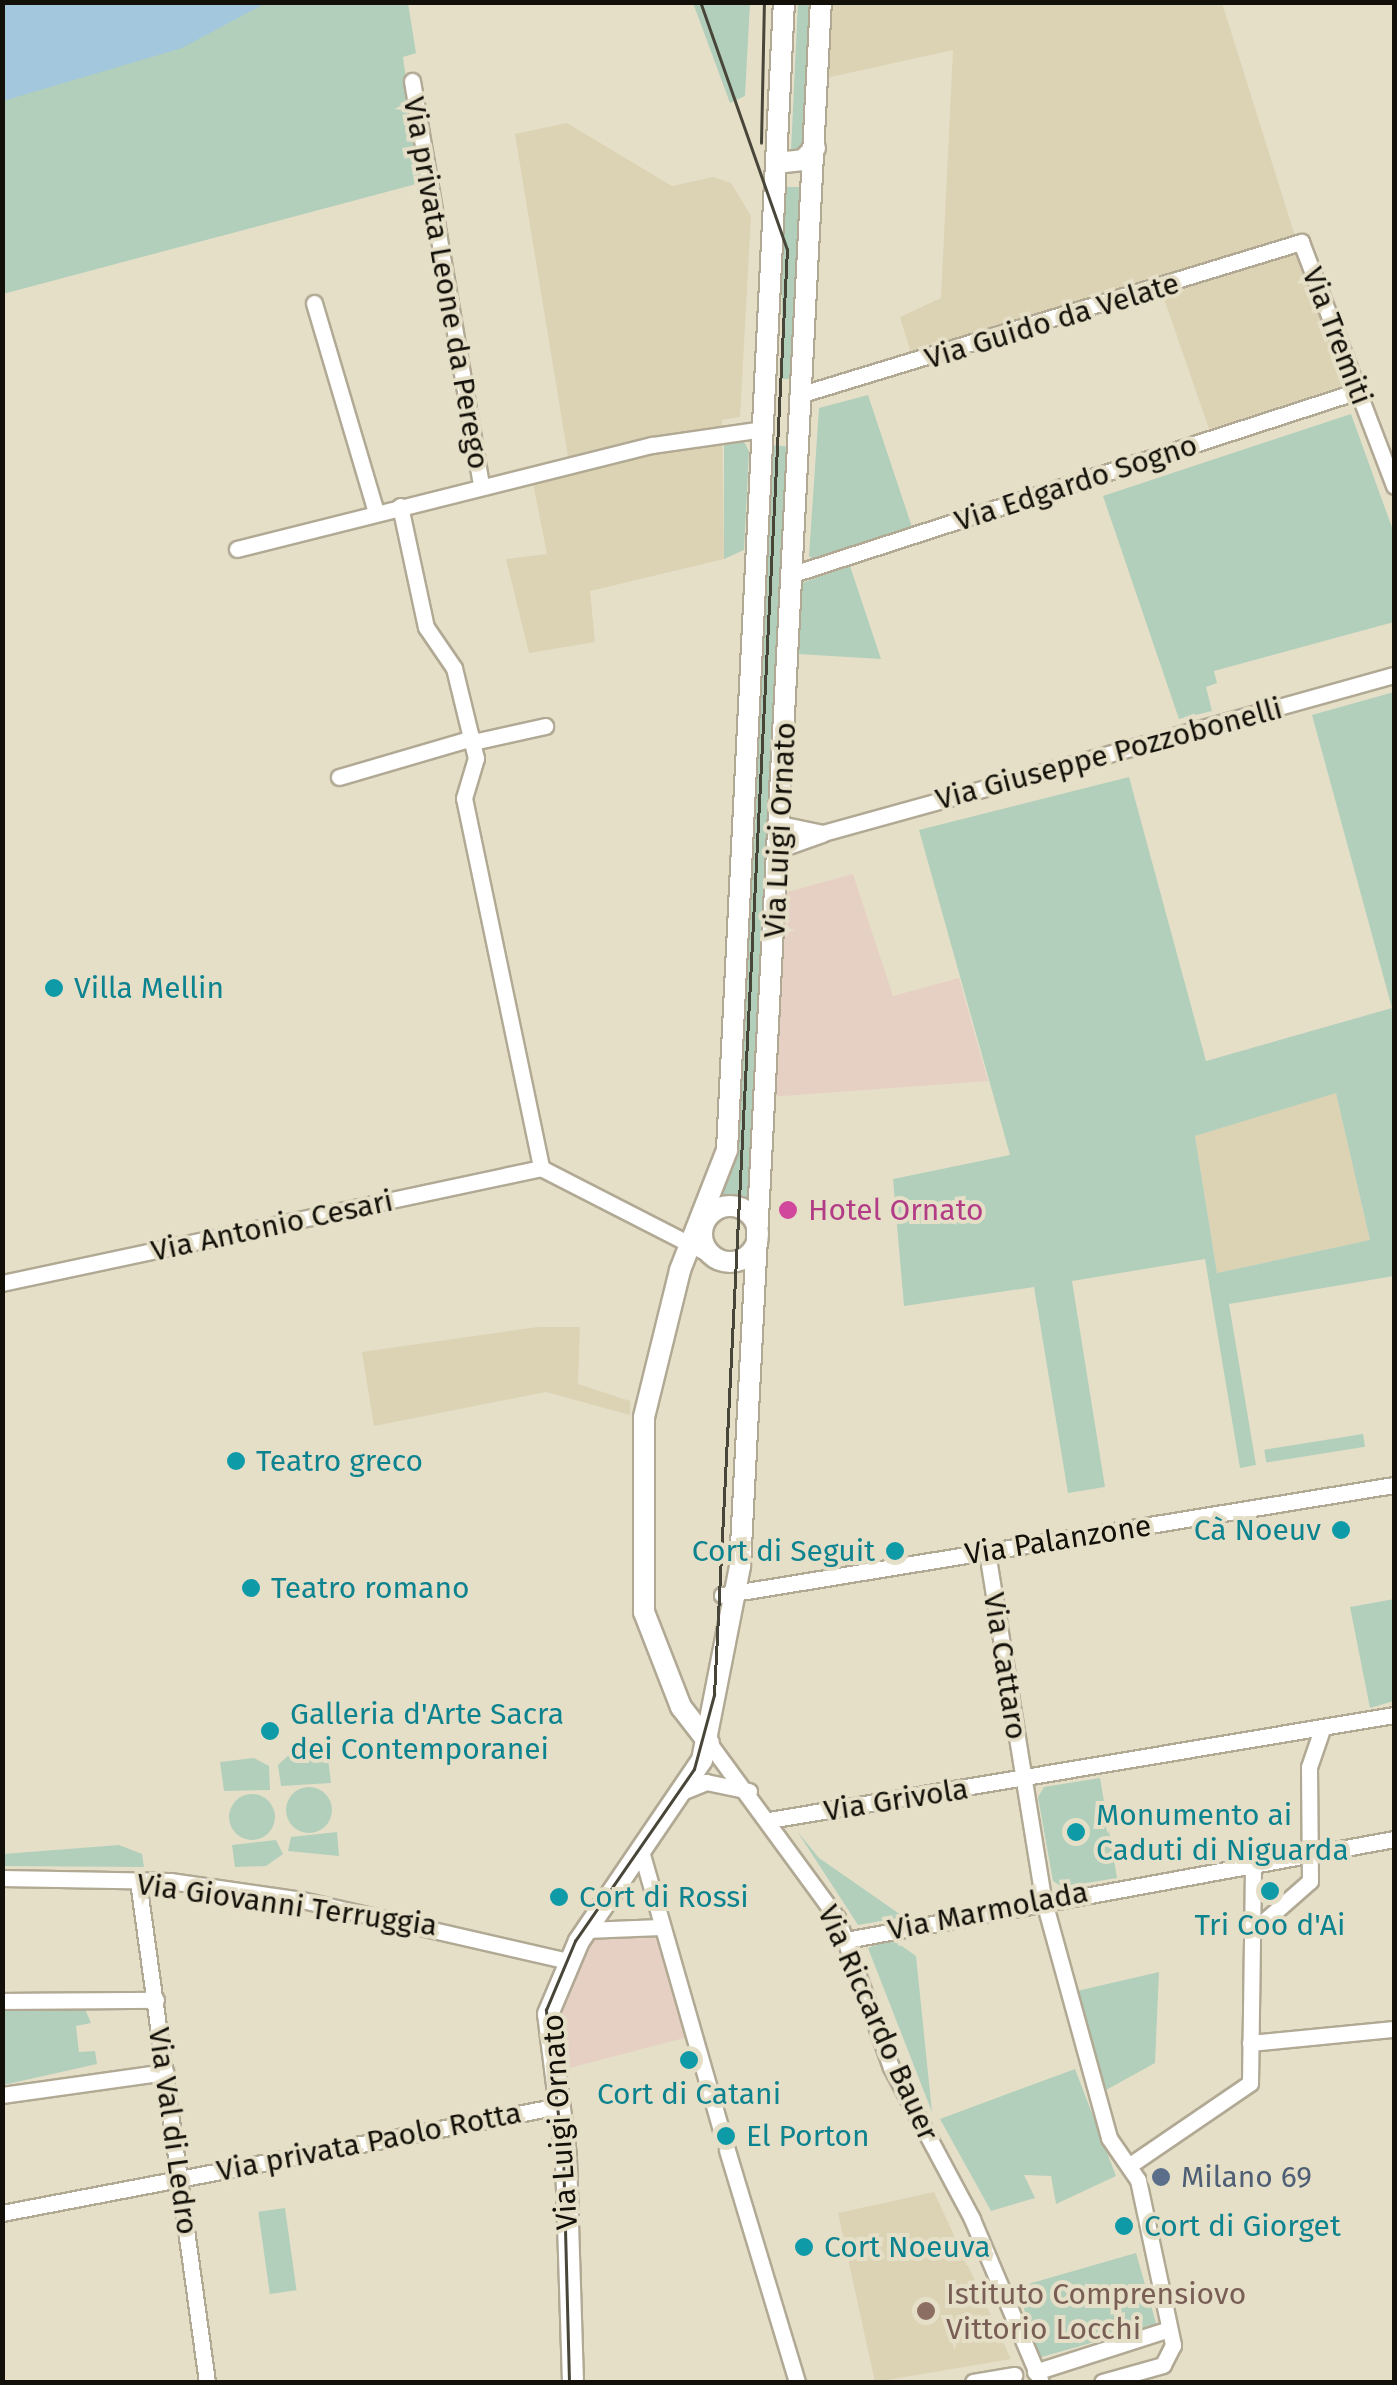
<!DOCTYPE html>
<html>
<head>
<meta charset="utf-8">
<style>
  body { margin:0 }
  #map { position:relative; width:1397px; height:2385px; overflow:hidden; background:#e6dfc8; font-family:"Fira Sans",sans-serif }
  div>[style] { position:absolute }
  .commercial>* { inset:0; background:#e6d0c4 }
  .built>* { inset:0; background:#dcd2b4 }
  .green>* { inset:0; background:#b2cfbc; transform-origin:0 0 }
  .round { border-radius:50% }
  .water>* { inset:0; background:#a3c7dc }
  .roads { filter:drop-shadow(2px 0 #b1a994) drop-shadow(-2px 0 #b1a994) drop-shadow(0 2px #b1a994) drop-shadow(0 -2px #b1a994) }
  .minor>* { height:15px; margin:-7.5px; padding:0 7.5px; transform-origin:7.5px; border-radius:7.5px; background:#fff }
  .major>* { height:20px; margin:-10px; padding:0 10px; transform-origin:10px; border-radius:10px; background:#fff }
  .major>.ring { margin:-10px; padding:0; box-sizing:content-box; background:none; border:20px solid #fff; border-radius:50% }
  .tram>* { height:2.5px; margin:-1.25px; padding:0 1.25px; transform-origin:1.25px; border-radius:1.25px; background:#484539 }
  .dots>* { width:28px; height:28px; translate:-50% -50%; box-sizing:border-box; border:5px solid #e6dfc8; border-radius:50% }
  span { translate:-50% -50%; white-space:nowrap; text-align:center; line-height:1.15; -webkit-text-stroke:8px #e6dfc8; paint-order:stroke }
  .street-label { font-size:30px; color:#121008 }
  .culture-label { font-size:30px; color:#0d838f }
  .left { translate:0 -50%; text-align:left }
  .right { translate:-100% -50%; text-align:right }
  .hotel-label { font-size:30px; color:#b23c85 }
  .service-label { font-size:30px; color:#4e5e75 }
  .education-label { font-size:30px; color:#785e54 }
  .frame { position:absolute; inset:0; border:5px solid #121008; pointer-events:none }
</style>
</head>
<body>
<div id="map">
  <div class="commercial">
    <div style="clip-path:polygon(853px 874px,893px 996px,959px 978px,988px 1081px,769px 1097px,780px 894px)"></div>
    <div style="clip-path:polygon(659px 1930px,692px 2036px,558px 2071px,554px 2014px,591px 1933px)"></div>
  </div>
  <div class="built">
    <div style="clip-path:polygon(824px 3px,1222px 3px,1342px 386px,1209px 429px,1159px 284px,914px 363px,900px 317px,941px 298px,953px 50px,821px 79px)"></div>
    <div style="clip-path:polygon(567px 123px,672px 186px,713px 177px,731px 183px,751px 216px,740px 417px,722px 420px,724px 559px,590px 591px,595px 642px,529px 653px,506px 559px,547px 554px,532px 478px,570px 469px,515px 134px)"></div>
    <div style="clip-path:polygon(1336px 1092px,1370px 1240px,1217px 1273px,1195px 1136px)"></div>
    <div style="clip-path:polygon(538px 1327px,580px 1327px,578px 1384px,630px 1401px,630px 1415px,546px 1392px,374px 1426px,362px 1352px)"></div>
    <div style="clip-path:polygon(934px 2192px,1011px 2359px,875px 2382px,838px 2213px)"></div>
  </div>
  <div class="green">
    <div style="clip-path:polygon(3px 3px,408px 3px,416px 53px,403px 57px,420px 183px,3px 294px)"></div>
    <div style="clip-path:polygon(693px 3px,750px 3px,745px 96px,730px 103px)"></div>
    <div style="clip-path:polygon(798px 3px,816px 3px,803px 150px,791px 150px)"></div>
    <div style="left:782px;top:187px;width:23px;height:192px"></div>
    <div style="clip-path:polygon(868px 395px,913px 530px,817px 561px,809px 556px,819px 408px)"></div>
    <div style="clip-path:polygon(1351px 414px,1394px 533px,1394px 622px,1214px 671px,1217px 683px,1206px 687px,1212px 711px,1179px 719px,1103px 496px)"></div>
    <div style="clip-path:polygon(724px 440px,743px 440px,749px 451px,744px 550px,724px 559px)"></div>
    <div style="clip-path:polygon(768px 445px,794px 447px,751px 1206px,722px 1199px,755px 834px)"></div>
    <div style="clip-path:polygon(850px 566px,881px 659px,798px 654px,802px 583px)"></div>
    <div style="clip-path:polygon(evenodd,1394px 692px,1394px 1276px,1229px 1304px,1256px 1465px,1240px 1468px,1205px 1259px,1072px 1281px,1105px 1487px,1068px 1493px,1034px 1287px,904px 1306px,893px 1179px,1010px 1155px,919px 830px,1129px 777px,1206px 1061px,1392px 1008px,1312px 715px,1394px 692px,1336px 1093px,1370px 1240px,1217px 1273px,1195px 1136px,1336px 1093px)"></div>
    <div style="left:1363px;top:1434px;width:13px;height:100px;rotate:81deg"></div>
    <div style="clip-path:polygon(1394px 1599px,1394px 1701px,1370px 1708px,1350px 1607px)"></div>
    <div style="clip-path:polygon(327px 1749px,331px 1783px,281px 1786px,278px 1765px,290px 1754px)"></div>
    <div style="clip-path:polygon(254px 1758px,269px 1766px,270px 1790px,224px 1791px,220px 1762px)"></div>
    <div style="clip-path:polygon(1100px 1778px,1117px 1878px,1062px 1887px,1053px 1881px,1038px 1797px,1044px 1787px)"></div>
    <div class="round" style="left:286px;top:1787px;width:46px;height:46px"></div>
    <div class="round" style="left:229px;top:1794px;width:46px;height:46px"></div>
    <div style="clip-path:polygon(797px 1831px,819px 1858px,904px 1917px,858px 1925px)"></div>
    <div style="clip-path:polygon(337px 1832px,339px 1856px,288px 1851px,291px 1837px)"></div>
    <div style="clip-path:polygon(276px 1840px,283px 1854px,266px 1866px,235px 1867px,232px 1845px)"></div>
    <div style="clip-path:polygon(119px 1845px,142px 1854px,144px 1867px,3px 1866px,3px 1854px)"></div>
    <div style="clip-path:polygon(892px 1939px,916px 1956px,932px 2112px,868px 1948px)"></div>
    <div style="clip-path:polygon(1159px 1972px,1155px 2063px,1106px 2090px,1077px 1991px)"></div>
    <div style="clip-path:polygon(2px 2008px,85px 2009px,91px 2023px,76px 2026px,79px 2052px,95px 2051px,97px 2064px,3px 2085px)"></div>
    <div style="clip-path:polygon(1075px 2069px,1116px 2176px,1056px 2204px,1051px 2176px,1024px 2175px,1035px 2198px,991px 2211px,940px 2119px)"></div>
    <div style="left:285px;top:2208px;width:83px;height:27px;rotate:82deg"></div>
    <div style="left:1136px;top:2253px;width:74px;height:123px;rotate:74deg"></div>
  </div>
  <div class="water">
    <div style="clip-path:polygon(3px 2px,266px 2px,266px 3px,182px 48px,3px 101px)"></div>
  </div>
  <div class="roads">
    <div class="minor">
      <div style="left:412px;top:81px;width:411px;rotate:80.3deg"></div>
      <div style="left:314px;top:303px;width:218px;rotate:73.5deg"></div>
      <div style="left:802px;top:394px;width:522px;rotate:-16.94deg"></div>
      <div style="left:1301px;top:242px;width:261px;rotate:69.1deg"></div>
      <div style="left:400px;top:506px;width:124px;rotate:77.9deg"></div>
      <div style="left:426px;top:627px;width:50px;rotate:55.7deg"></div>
      <div style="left:454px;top:668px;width:93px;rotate:76.3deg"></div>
      <div style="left:476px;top:758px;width:42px;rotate:106.7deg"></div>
      <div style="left:464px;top:798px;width:378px;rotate:78.2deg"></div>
      <div style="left:237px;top:549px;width:428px;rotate:-14.1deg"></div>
      <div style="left:652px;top:445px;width:112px;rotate:-8.2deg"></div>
      <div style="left:793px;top:574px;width:594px;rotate:-17.95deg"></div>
      <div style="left:473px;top:742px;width:74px;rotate:-12.5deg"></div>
      <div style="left:339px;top:777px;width:139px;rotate:-16.3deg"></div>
      <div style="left:780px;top:824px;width:44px;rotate:11.8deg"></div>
      <div style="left:823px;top:833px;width:592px;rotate:-15.47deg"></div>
      <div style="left:780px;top:849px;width:45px;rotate:-19.7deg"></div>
      <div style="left:541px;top:1168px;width:195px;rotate:27.1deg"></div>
      <div style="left:2px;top:1283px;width:551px;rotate:-12.04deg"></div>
      <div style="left:987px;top:1552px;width:351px;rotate:80.8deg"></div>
      <div style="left:1043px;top:1898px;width:249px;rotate:74.6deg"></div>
      <div style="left:1109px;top:2138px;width:51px;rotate:55.4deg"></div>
      <div style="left:1138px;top:2180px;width:169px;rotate:78deg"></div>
      <div style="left:1173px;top:2345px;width:22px;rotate:117deg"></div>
      <div style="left:1163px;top:2365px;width:63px;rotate:164.4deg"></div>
      <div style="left:722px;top:1595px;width:681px;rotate:-9.3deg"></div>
      <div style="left:709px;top:1743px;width:217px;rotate:53.8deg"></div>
      <div style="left:837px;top:1918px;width:158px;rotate:70.1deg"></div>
      <div style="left:891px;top:2067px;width:172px;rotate:61.9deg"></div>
      <div style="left:972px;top:2219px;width:177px;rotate:67.1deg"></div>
      <div style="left:684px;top:1791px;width:24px;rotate:-22deg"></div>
      <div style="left:706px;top:1782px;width:44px;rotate:11.8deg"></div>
      <div style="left:769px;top:1820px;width:634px;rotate:-9.54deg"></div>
      <div style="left:641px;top:1851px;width:287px;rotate:74deg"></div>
      <div style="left:2px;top:1878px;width:168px;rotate:1deg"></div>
      <div style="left:170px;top:1881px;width:133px;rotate:8.2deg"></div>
      <div style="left:302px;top:1900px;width:273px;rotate:12.9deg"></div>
      <div style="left:138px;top:1881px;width:506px;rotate:82.16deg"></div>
      <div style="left:585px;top:1930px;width:76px;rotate:-2.3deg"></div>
      <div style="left:1253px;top:1931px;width:76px;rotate:-41.3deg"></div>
      <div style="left:1310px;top:1881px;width:114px;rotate:-90.5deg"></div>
      <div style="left:1309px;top:1767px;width:37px;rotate:-71deg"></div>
      <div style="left:846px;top:1940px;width:557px;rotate:-10.44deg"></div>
      <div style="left:2px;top:2001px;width:154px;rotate:-0.4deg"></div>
      <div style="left:1250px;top:2043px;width:145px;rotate:-5.6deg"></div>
      <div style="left:2px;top:2095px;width:165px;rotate:-8deg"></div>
      <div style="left:727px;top:2150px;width:242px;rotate:73.2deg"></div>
      <div style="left:1130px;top:2165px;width:145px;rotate:-34.3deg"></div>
      <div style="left:1250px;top:2083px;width:220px;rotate:-89.2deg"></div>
      <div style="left:2px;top:2213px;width:567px;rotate:-10.87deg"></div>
      <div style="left:1035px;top:2372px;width:134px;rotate:-17.8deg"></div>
      <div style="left:973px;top:2382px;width:42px;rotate:-9.7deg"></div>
    </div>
    <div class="major">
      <div style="left:776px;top:163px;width:27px;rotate:-6deg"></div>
      <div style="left:803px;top:160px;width:17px;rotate:-45deg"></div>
      <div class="ring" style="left:702px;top:1206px;width:36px;height:36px"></div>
      <div style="left:709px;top:1743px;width:46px;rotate:-127.9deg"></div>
      <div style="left:681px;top:1707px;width:102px;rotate:-111.3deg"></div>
      <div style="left:644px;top:1612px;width:195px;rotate:-90deg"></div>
      <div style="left:644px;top:1417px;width:151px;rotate:-76.2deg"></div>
      <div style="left:680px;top:1270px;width:129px;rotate:-68.6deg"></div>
      <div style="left:727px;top:1150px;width:1149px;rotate:-87.16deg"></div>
      <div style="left:573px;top:2382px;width:226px;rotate:-91.8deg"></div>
      <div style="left:566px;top:2156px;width:143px;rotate:-97.2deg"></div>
      <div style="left:548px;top:2014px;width:79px;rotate:-67deg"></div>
      <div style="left:579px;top:1941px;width:219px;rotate:-55.8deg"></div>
      <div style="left:702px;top:1760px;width:198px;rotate:-78.9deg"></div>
      <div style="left:740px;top:1566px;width:1566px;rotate:-87.04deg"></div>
    </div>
  </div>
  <div class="tram">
    <div style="left:761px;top:143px;width:141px;rotate:-88.8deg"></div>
    <div style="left:569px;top:2382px;width:224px;rotate:-91.5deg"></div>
    <div style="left:563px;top:2158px;width:149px;rotate:-96.6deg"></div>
    <div style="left:546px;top:2010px;width:75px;rotate:-67.2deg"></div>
    <div style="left:575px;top:1941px;width:209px;rotate:-55.3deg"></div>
    <div style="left:694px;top:1769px;width:77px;rotate:-74.9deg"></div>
    <div style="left:714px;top:1695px;width:1447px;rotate:-87.11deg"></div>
    <div style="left:787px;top:250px;width:263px;rotate:-109.3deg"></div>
  </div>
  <div class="dots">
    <div style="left:54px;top:988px;background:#0f9aa8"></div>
    <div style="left:788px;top:1210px;background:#d1479c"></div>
    <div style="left:236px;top:1461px;background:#0f9aa8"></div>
    <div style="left:1341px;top:1530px;background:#0f9aa8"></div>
    <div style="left:895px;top:1551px;background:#0f9aa8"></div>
    <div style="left:251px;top:1588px;background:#0f9aa8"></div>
    <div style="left:270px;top:1731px;background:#0f9aa8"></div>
    <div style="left:1076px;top:1832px;background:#0f9aa8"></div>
    <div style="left:1270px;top:1891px;background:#0f9aa8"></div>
    <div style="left:559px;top:1897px;background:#0f9aa8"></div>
    <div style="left:689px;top:2060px;background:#0f9aa8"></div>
    <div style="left:726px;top:2136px;background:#0f9aa8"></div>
    <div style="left:1161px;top:2177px;background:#5c6f8a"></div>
    <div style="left:1124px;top:2226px;background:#0f9aa8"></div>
    <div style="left:804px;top:2247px;background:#0f9aa8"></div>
    <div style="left:926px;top:2311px;background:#8d6e63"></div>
  </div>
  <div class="street-label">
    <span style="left:446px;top:283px;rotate:80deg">Via privata Leone da Perego</span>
    <span style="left:1052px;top:321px;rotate:-17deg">Via Guido da Velate</span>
    <span style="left:1337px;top:336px;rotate:69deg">Via Tremiti</span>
    <span style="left:1076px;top:483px;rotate:-18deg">Via Edgardo Sogno</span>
    <span style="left:1109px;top:754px;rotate:-15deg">Via Giuseppe Pozzobonelli</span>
    <span style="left:780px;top:830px;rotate:-87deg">Via Luigi Ornato</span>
    <span style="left:272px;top:1226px;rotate:-12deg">Via Antonio Cesari</span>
    <span style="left:1058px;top:1540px;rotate:-9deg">Via Palanzone</span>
    <span style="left:1005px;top:1666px;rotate:81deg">Via Cattaro</span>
    <span style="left:896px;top:1800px;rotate:-9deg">Via Grivola</span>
    <span style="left:287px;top:1905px;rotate:8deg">Via Giovanni Terruggia</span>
    <span style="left:988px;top:1911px;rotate:-11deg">Via Marmolada</span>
    <span style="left:878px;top:2023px;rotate:66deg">Via Riccardo Bauer</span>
    <span style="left:560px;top:2122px;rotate:-94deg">Via Luigi Ornato</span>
    <span style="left:173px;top:2131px;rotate:82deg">Via Val di Ledro</span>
    <span style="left:369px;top:2142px;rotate:-11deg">Via privata Paolo Rotta</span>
  </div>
  <div class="culture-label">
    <span class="left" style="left:74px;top:988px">Villa Mellin</span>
    <span class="left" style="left:256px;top:1461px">Teatro greco</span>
    <span class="right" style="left:1321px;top:1530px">Cà Noeuv</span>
    <span class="right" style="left:875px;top:1551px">Cort di Seguit</span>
    <span class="left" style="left:271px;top:1588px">Teatro romano</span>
    <span class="left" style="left:290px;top:1731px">Galleria d'Arte Sacra<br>dei Contemporanei</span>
    <span class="left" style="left:1096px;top:1832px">Monumento ai<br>Caduti di Niguarda</span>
    <span class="left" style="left:579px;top:1897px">Cort di Rossi</span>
    <span style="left:1270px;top:1925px">Tri Coo d'Ai</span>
    <span style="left:689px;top:2094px">Cort di Catani</span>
    <span class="left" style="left:746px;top:2136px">El Porton</span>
    <span class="left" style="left:1144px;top:2226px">Cort di Giorget</span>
    <span class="left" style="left:824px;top:2247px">Cort Noeuva</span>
  </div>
  <div class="hotel-label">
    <span class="left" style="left:808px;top:1210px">Hotel Ornato</span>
  </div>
  <div class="service-label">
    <span class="left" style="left:1181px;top:2177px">Milano 69</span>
  </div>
  <div class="education-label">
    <span class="left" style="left:946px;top:2311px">Istituto Comprensiovo<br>Vittorio Locchi</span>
  </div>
  <div class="frame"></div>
</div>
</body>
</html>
